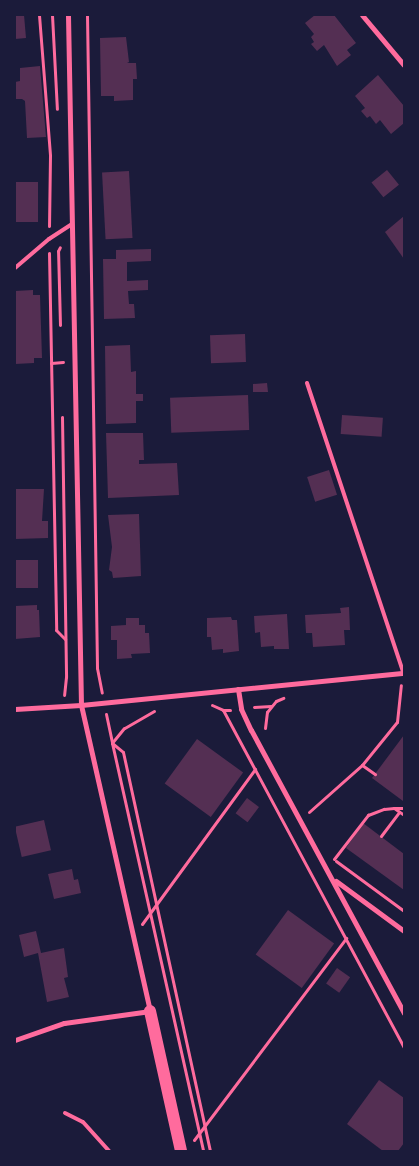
<!DOCTYPE html>
<html>
<head>
<meta charset="utf-8">
<style>
  body { margin:0 }
  #map { position:relative; width:419px; height:1166px; overflow:hidden; background:#1b1b3a; font-family:Inter,sans-serif }
  div>[style] { position:absolute }
  .building>* { inset:0; background:#542f53; transform-origin:0 0 }
  .path>* { height:3px; margin:-1.5px; padding:0 1.5px; transform-origin:1.5px; border-radius:1.5px; background:#ff6b9d }
  .service>* { height:4px; margin:-2px; padding:0 2px; transform-origin:2px; border-radius:2px; background:#ff6b9d }
  .minor>* { height:5px; margin:-2.5px; padding:0 2.5px; transform-origin:2.5px; border-radius:2.5px; background:#ff6b9d }
  .primary>* { height:12px; margin:-6px; padding:0 6px; transform-origin:6px; border-radius:6px; background:#ff6b9d }
  span { translate:-50% -50%; white-space:nowrap; text-align:center; line-height:1.15; -webkit-text-stroke:4px #1b1b3a; paint-order:stroke }
  .frame { position:absolute; inset:0; border:16px solid #1b1b3a; pointer-events:none }
</style>
</head>
<body>
<div id="map">
  <div class="building">
    <div style="clip-path:polygon(15px 15px,24px 15px,26px 38px,15px 39px)"></div>
    <div style="clip-path:polygon(315px 15px,334px 15px,356px 43px,347px 50px,351px 55px,337px 66px,324px 45px,317px 51px,311px 44px,314px 42px,311px 37px,314px 34px,305px 23px)"></div>
    <div style="clip-path:polygon(126px 37px,129px 62px,127px 63px,136px 63px,137px 79px,133px 79px,133px 100px,114px 101px,114px 96px,101px 96px,100px 38px)"></div>
    <div style="clip-path:polygon(40px 66px,46px 137px,27px 138px,25px 101px,22px 99px,15px 99px,15px 82px,20px 81px,20px 68px)"></div>
    <div style="clip-path:polygon(378px 75px,404px 106px,404px 123px,391px 134px,380px 120px,376px 124px,370px 116px,367px 118px,361px 111px,365px 108px,355px 96px)"></div>
    <div style="left:387px;top:170px;width:19px;height:20px;rotate:51deg"></div>
    <div style="left:129px;top:171px;width:67px;height:27px;rotate:87deg"></div>
    <div style="left:15px;top:182px;width:23px;height:40px"></div>
    <div style="clip-path:polygon(404px 216px,404px 259px,385px 232px)"></div>
    <div style="clip-path:polygon(151px 249px,151px 261px,127px 262px,127px 281px,148px 280px,148px 290px,128px 291px,129px 304px,134px 304px,135px 318px,104px 319px,103px 259px,116px 259px,116px 250px)"></div>
    <div style="clip-path:polygon(33px 290px,33px 295px,40px 295px,42px 358px,34px 358px,34px 363px,15px 364px,15px 291px)"></div>
    <div style="left:245px;top:334px;width:28px;height:35px;rotate:88deg"></div>
    <div style="clip-path:polygon(130px 345px,131px 372px,136px 371px,136px 394px,143px 394px,143px 401px,136px 401px,136px 423px,106px 424px,105px 346px)"></div>
    <div style="clip-path:polygon(267px 383px,268px 392px,253px 392px,253px 384px)"></div>
    <div style="left:248px;top:395px;width:35px;height:78px;rotate:88deg"></div>
    <div style="left:342px;top:415px;width:41px;height:19px;rotate:4deg"></div>
    <div style="clip-path:polygon(106px 433px,143px 433px,144px 460px,139px 460px,139px 464px,177px 463px,179px 495px,108px 498px)"></div>
    <div style="left:329px;top:470px;width:26px;height:23px;rotate:72deg"></div>
    <div style="clip-path:polygon(15px 489px,44px 489px,42px 521px,48px 521px,48px 538px,15px 539px)"></div>
    <div style="clip-path:polygon(139px 514px,141px 576px,113px 578px,112px 572px,109px 570px,112px 547px,108px 515px)"></div>
    <div style="left:15px;top:560px;width:23px;height:28px"></div>
    <div style="clip-path:polygon(37px 605px,37px 610px,39px 610px,40px 637px,15px 639px,15px 606px)"></div>
    <div style="clip-path:polygon(349px 607px,350px 630px,344px 630px,345px 645px,313px 647px,312px 633px,306px 633px,305px 615px,341px 613px,340px 608px)"></div>
    <div style="clip-path:polygon(287px 614px,289px 649px,274px 649px,274px 646px,261px 647px,260px 632px,255px 633px,254px 616px)"></div>
    <div style="clip-path:polygon(231px 617px,232px 620px,237px 620px,239px 651px,223px 653px,223px 649px,212px 650px,211px 637px,207px 637px,207px 618px)"></div>
    <div style="clip-path:polygon(126px 618px,139px 618px,139px 625px,145px 625px,145px 633px,149px 633px,150px 653px,131px 654px,132px 658px,117px 659px,117px 640px,111px 640px,111px 626px,126px 625px)"></div>
    <div style="clip-path:polygon(404px 735px,404px 800px,403px 801px,372px 778px)"></div>
    <div style="left:197px;top:739px;width:57px;height:55px;rotate:36deg"></div>
    <div style="left:247px;top:798px;width:15px;height:19px;rotate:37deg"></div>
    <div style="left:44px;top:820px;width:31px;height:30px;rotate:77deg"></div>
    <div style="clip-path:polygon(363px 823px,404px 854px,404px 890px,346px 848px)"></div>
    <div style="clip-path:polygon(72px 869px,74px 880px,78px 879px,81px 893px,54px 899px,48px 874px)"></div>
    <div style="left:288px;top:910px;width:57px;height:55px;rotate:36deg"></div>
    <div style="clip-path:polygon(36px 931px,41px 953px,64px 948px,68px 977px,64px 978px,69px 997px,47px 1002px,38px 953px,24px 957px,19px 935px)"></div>
    <div style="left:337px;top:968px;width:16px;height:19px;rotate:35deg"></div>
    <div style="clip-path:polygon(379px 1080px,404px 1098px,404px 1143px,398px 1151px,383px 1151px,347px 1124px)"></div>
  </div>
  <div class="path">
    <div style="left:39px;top:15px;width:141px;rotate:85.5deg"></div>
    <div style="left:50px;top:156px;width:70px;rotate:90.8deg"></div>
    <div style="left:52px;top:15px;width:94px;rotate:87deg"></div>
    <div style="left:87px;top:15px;width:653px;rotate:89.12deg"></div>
    <div style="left:97px;top:668px;width:25px;rotate:79deg"></div>
    <div style="left:49px;top:253px;width:377px;rotate:88.9deg"></div>
    <div style="left:56px;top:630px;width:13px;rotate:45deg"></div>
    <div style="left:60px;top:325px;width:74px;rotate:-91.5deg"></div>
    <div style="left:58px;top:251px;width:4px;rotate:-63deg"></div>
    <div style="left:51px;top:363px;width:12px;rotate:-5deg"></div>
    <div style="left:62px;top:417px;width:260px;rotate:89.1deg"></div>
    <div style="left:66px;top:677px;width:18px;rotate:96deg"></div>
    <div style="left:212px;top:705px;width:12px;rotate:24deg"></div>
    <div style="left:223px;top:710px;width:7px"></div>
    <div style="left:254px;top:707px;width:17px;rotate:-3deg"></div>
    <div style="left:223px;top:710px;width:383px;rotate:61.8deg"></div>
    <div style="left:154px;top:711px;width:34px;rotate:150deg"></div>
    <div style="left:124px;top:728px;width:19px;rotate:129deg"></div>
    <div style="left:112px;top:743px;width:418px;rotate:77.4deg"></div>
    <div style="left:106px;top:714px;width:30px;rotate:78deg"></div>
    <div style="left:112px;top:743px;width:14px;rotate:39deg"></div>
    <div style="left:123px;top:752px;width:408px;rotate:77.7deg"></div>
    <div style="left:265px;top:728px;width:16px;rotate:-83deg"></div>
    <div style="left:267px;top:712px;width:14px;rotate:-51deg"></div>
    <div style="left:276px;top:701px;width:8px;rotate:-23deg"></div>
    <div style="left:362px;top:765px;width:16px;rotate:35deg"></div>
    <div style="left:394px;top:808px;width:10px"></div>
    <div style="left:309px;top:812px;width:71px;rotate:-41.6deg"></div>
    <div style="left:362px;top:765px;width:55px;rotate:-50.9deg"></div>
    <div style="left:397px;top:722px;width:37px;rotate:-84deg"></div>
    <div style="left:381px;top:836px;width:30px;rotate:-53deg"></div>
    <div style="left:334px;top:859px;width:56px;rotate:-52.3deg"></div>
    <div style="left:368px;top:815px;width:17px;rotate:-21deg"></div>
    <div style="left:384px;top:809px;width:10px;rotate:-6deg"></div>
    <div style="left:394px;top:808px;width:12px;rotate:35deg"></div>
    <div style="left:336px;top:861px;width:84px;rotate:36.3deg"></div>
    <div style="left:142px;top:924px;width:192px;rotate:-53.9deg"></div>
    <div style="left:194px;top:1140px;width:253px;rotate:-53deg"></div>
  </div>
  <div class="service">
    <div style="left:15px;top:268px;width:45px;rotate:-40.5deg"></div>
    <div style="left:49px;top:239px;width:27px;rotate:-33deg"></div>
    <div style="left:307px;top:383px;width:305px;rotate:71.6deg"></div>
    <div style="left:65px;top:1113px;width:20px;rotate:27deg"></div>
    <div style="left:83px;top:1122px;width:39px;rotate:48deg"></div>
  </div>
  <div class="minor">
    <div style="left:362px;top:15px;width:65px;rotate:50deg"></div>
    <div style="left:238px;top:689px;width:20px;rotate:81deg"></div>
    <div style="left:241px;top:709px;width:23px;rotate:65deg"></div>
    <div style="left:251px;top:730px;width:322px;rotate:61.6deg"></div>
    <div style="left:15px;top:709px;width:66px;rotate:-3.5deg"></div>
    <div style="left:81px;top:705px;width:325px;rotate:-5.7deg"></div>
    <div style="left:336px;top:881px;width:84px;rotate:36.3deg"></div>
    <div style="left:15px;top:1040px;width:52px;rotate:-19.1deg"></div>
    <div style="left:64px;top:1023px;width:87px;rotate:-7.9deg"></div>
    <div style="left:150px;top:1011px;width:314px;rotate:-102.7deg"></div>
    <div style="left:81px;top:705px;width:690px;rotate:-91.08deg"></div>
  </div>
  <div class="primary">
    <div style="left:150px;top:1011px;width:143px;rotate:77.5deg"></div>
  </div>
  <div class="frame"></div>
</div>
</body>
</html>
